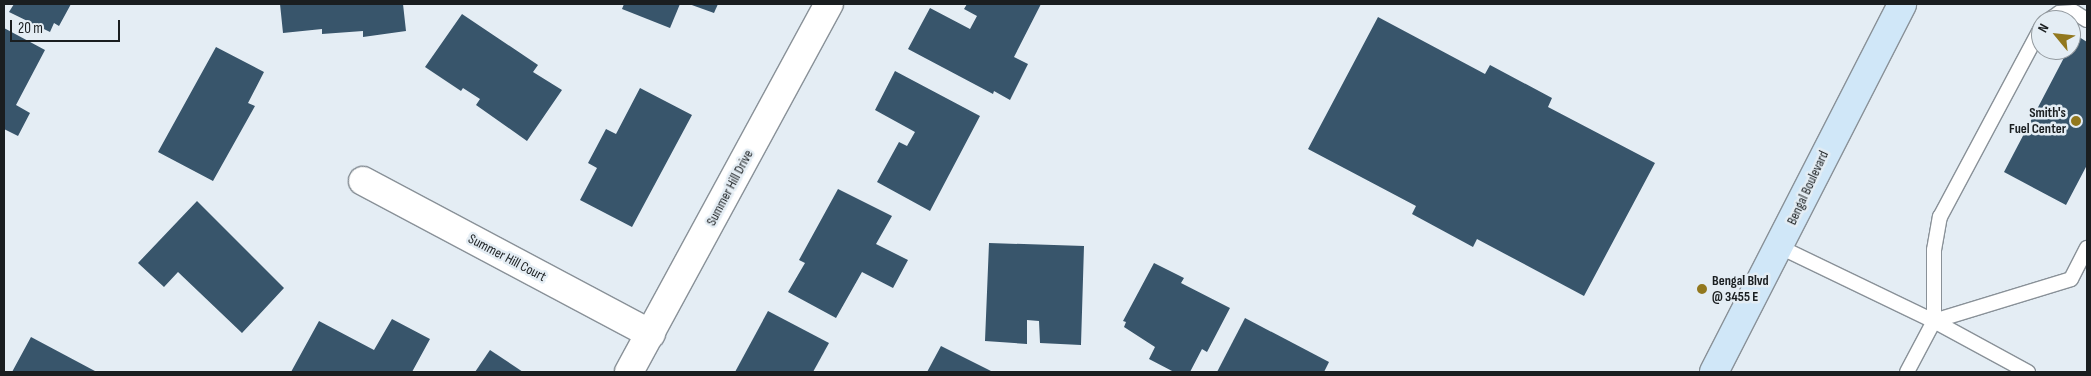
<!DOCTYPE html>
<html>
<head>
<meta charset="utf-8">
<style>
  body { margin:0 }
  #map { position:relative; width:2091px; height:376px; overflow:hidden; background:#e4edf4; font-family:"Sofia Sans Condensed",sans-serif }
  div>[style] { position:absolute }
  .building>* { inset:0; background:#38556b }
  .roads { filter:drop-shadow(1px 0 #899198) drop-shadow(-1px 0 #899198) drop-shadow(0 1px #899198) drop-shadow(0 -1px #899198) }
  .service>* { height:14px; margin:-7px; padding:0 7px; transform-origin:7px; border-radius:7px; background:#fff }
  .minor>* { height:28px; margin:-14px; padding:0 14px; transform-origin:14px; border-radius:14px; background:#fff }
  .secondary>* { height:28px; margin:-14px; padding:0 14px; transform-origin:14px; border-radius:14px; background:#d0e7f8 }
  .dots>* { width:14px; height:14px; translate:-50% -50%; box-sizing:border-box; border:2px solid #e4edf4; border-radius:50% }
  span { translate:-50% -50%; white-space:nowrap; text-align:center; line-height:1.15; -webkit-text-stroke:5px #e4edf4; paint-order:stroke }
  .poi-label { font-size:14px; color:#1a1e20; font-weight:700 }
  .right { translate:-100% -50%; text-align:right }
  .left { translate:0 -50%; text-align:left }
  .street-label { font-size:14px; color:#1a1e20 }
  .frame { position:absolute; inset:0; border:5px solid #1a1e20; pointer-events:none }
  .north { position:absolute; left:2031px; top:10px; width:50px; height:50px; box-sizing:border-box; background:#e4edf4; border:1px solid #939a9f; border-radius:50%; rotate:298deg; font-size:14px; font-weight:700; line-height:20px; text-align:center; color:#1a1e20 }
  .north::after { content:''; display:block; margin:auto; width:18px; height:22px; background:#92781e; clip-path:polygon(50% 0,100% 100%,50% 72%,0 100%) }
  .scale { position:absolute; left:10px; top:20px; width:110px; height:22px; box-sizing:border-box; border:2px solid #1a1e20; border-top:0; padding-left:6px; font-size:15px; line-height:18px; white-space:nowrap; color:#1a1e20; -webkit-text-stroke:4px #e4edf4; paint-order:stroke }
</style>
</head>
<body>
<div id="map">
  <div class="building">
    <div style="clip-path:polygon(14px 4px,71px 4px,59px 26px,54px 23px,50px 32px,9px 12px)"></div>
    <div style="clip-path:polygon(280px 4px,403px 4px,406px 31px,363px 37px,363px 31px,322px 34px,322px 29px,283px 33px)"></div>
    <div style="clip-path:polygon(624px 4px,680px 4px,670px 28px,622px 9px)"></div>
    <div style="clip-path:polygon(689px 4px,718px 4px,714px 13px)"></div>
    <div style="clip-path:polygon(967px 4px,1041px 4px,1014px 57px,1028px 64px,1010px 100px,994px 91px,993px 94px,908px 49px,930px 8px,970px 29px,977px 16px,964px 9px)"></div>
    <div style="clip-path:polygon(462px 14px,538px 65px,533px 72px,562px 90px,527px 141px,476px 105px,480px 99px,463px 88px,461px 91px,425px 67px)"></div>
    <div style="clip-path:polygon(1378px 17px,1485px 74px,1490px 65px,1552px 98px,1548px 107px,1655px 163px,1584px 296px,1477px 239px,1473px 247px,1412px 214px,1416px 206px,1308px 149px)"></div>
    <div style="clip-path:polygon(4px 28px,45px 50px,16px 105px,30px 113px,18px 136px,4px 129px)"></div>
    <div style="clip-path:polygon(2076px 35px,2087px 42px,2087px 165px,2066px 205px,2004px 172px,2068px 50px,2071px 50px)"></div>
    <div style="clip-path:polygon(216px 47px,264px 72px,248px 103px,255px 106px,213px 181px,158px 152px)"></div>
    <div style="clip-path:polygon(895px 71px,980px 116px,930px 211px,877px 182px,899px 142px,907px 146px,915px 132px,875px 110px)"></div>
    <div style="clip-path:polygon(640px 88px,692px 115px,632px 227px,580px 200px,597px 168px,588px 163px,606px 129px,616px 134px)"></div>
    <div style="clip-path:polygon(838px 189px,892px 216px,876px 244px,908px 260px,893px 288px,862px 272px,836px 318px,788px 292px,805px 263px,799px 260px)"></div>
    <div style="clip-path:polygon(197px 201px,284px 288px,242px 333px,178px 272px,164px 287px,138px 263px)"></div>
    <div style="clip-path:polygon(989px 243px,1084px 246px,1081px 345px,1040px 343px,1039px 321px,1027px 320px,1027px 344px,985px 341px)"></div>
    <div style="clip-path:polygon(1154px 263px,1184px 278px,1181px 283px,1230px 308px,1207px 352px,1202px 349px,1190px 372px,1174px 372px,1149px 359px,1155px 347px,1124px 327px,1126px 322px,1123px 321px)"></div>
    <div style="clip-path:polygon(768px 311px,829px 343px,813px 372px,735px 372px)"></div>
    <div style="clip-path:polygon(1245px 318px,1329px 362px,1324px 372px,1217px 372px)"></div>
    <div style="clip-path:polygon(392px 319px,430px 339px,412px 372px,291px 372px,319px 321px,374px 350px)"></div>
    <div style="clip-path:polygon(31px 337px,93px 370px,97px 372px,12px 372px)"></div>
    <div style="clip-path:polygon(941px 346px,993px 372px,927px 372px)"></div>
    <div style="clip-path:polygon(490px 350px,523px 372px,475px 372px)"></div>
  </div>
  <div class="roads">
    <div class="service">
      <div style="left:2049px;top:20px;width:12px;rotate:-35deg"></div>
      <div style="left:2059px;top:13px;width:15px;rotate:-4deg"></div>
      <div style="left:2074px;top:12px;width:15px;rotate:32deg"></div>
      <div style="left:1780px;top:247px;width:171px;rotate:25.7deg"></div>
      <div style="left:1934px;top:321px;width:107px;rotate:28.5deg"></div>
      <div style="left:1934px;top:321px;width:71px;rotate:-90deg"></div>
      <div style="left:1934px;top:250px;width:34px;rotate:-80deg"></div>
      <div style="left:1940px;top:217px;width:214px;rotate:-61.9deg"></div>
      <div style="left:1907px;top:372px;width:58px;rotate:-62.1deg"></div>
      <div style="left:1934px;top:321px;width:143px;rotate:-17deg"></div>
      <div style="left:2071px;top:279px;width:35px;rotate:-63deg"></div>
    </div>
    <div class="minor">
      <div style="left:363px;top:181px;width:326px;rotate:28deg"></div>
      <div style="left:629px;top:372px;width:419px;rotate:-61.5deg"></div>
    </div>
    <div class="secondary">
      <div style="left:1714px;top:372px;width:413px;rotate:-62.9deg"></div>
    </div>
  </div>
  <div class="dots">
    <div style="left:2076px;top:121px;background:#92781e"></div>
    <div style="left:1702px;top:289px;background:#92781e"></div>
  </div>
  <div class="poi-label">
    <span class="right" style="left:2066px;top:121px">Smith's<br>Fuel Center</span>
    <span class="left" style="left:1712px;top:289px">Bengal Blvd<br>@ 3455 E</span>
  </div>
  <div class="street-label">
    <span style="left:730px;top:188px;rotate:-62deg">Summer Hill Drive</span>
    <span style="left:1808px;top:188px;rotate:-65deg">Bengal Boulevard</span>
    <span style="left:507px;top:258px;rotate:28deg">Summer Hill Court</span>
  </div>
  <div class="frame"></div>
  <div class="north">N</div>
  <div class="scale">20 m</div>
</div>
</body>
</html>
